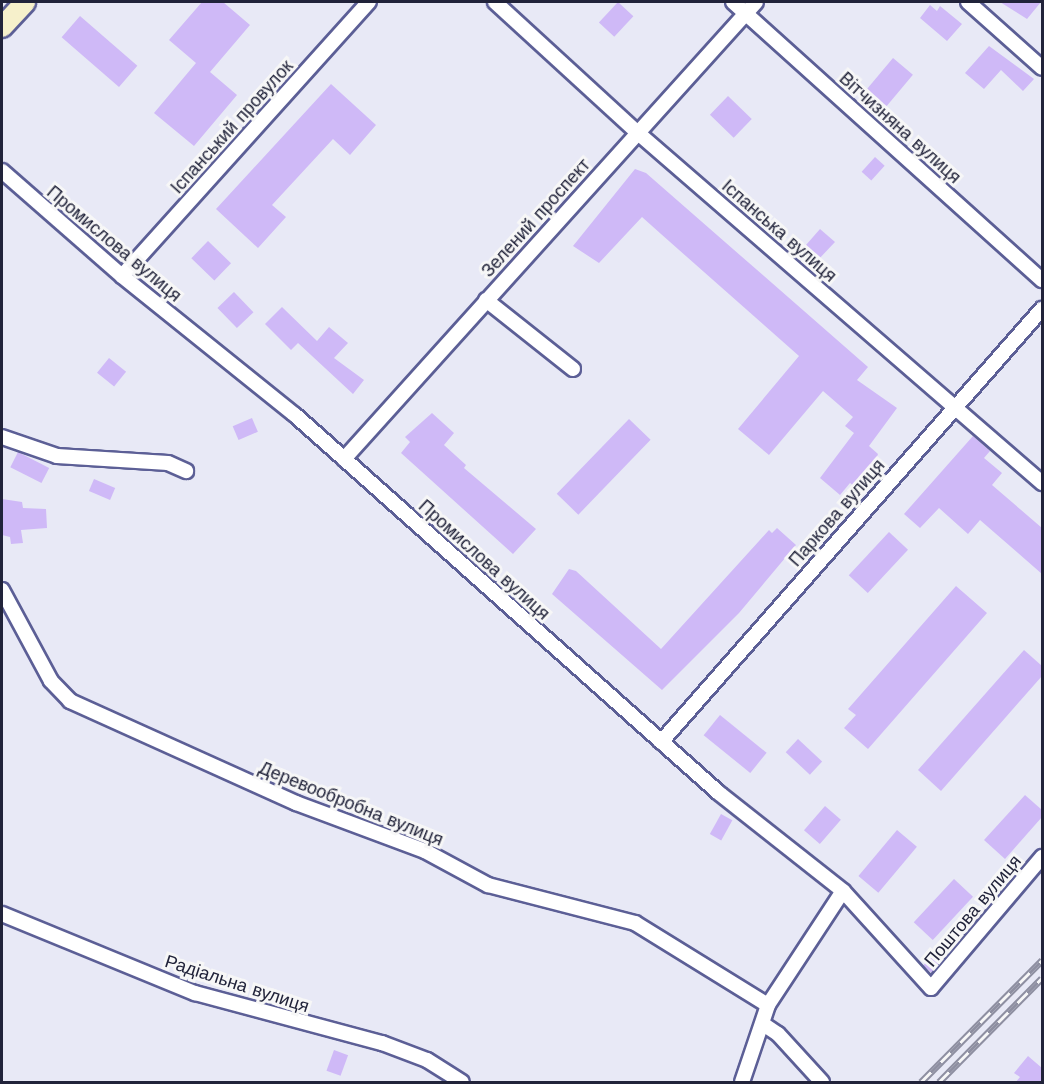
<!DOCTYPE html>
<html>
<head>
<meta charset="utf-8">
<style>
  body { margin:0 }
  #map { position:relative; width:1044px; height:1084px; overflow:hidden; background:#e8e9f6; font-family:"Work Sans",sans-serif }
  div>[style] { position:absolute }
  .building>* { inset:0; background:#cfb9f7; transform-origin:0 0 }
  .roads { filter:drop-shadow(2px 0 #5c5f96) drop-shadow(-2px 0 #5c5f96) drop-shadow(0 2px #5c5f96) drop-shadow(0 -2px #5c5f96) }
  .street>* { height:14px; margin:-7px; padding:0 7px; transform-origin:7px; border-radius:7px; background:#fff }
  .secondary>* { height:20px; margin:-10px; padding:0 10px; transform-origin:10px; border-radius:10px; background:#f6f0cb }
  .rail>* { height:7px; margin-top:-3.5px; transform-origin:0; background:repeating-linear-gradient(90deg,#f7f7f7 0 14px,#8e8fa1 0 28px); box-sizing:border-box; border-block:2px solid #8e8fa1 }
  span { translate:-50% -50%; white-space:nowrap; text-align:center; line-height:1.15; -webkit-text-stroke:6px #f7f7f7; paint-order:stroke }
  .street-label { font-size:18px; color:#21233a }
  .frame { position:absolute; inset:0; border:3px solid #21233a; pointer-events:none }
</style>
</head>
<body>
<div id="map">
  <div class="building">
    <div style="clip-path:polygon(202px 2px,223px 2px,250px 25px,210px 72px,237px 95px,194px 146px,154px 113px,196px 63px,169px 40px)"></div>
    <div style="left:618px;top:2px;width:21px;height:28px;rotate:43deg"></div>
    <div style="clip-path:polygon(1000px 2px,1041px 2px,1027px 19px)"></div>
    <div style="clip-path:polygon(930px 5px,937px 11px,940px 6px,962px 24px,947px 41px,920px 18px)"></div>
    <div style="left:80px;top:16px;width:76px;height:28px;rotate:41deg"></div>
    <div style="clip-path:polygon(989px 46px,1034px 79px,1023px 91px,1001px 70px,984px 89px,965px 73px)"></div>
    <div style="left:893px;top:58px;width:26px;height:44px;rotate:40deg"></div>
    <div style="clip-path:polygon(331px 84px,376px 125px,350px 155px,333px 139px,272px 205px,286px 217px,258px 248px,216px 209px)"></div>
    <div style="left:728px;top:96px;width:33px;height:26px;rotate:44deg"></div>
    <div style="left:875px;top:157px;width:13px;height:20px;rotate:42deg"></div>
    <div style="clip-path:polygon(635px 169px,646px 173px,868px 367px,857px 380px,897px 408px,869px 446px,878px 454px,875px 462px,854px 486px,850px 483px,840px 495px,820px 478px,854px 433px,845px 426px,853px 417px,823px 391px,769px 455px,738px 429px,799px 356px,661px 234px,642px 217px,599px 263px,573px 246px)"></div>
    <div style="clip-path:polygon(820px 229px,835px 242px,817px 261px,806px 245px)"></div>
    <div style="left:208px;top:241px;width:32px;height:24px;rotate:44deg"></div>
    <div style="left:234px;top:292px;width:28px;height:23px;rotate:46deg"></div>
    <div style="clip-path:polygon(282px 307px,317px 341px,329px 327px,348px 343px,334px 358px,364px 380px,353px 394px,298px 343px,291px 350px,265px 324px)"></div>
    <div style="left:109px;top:358px;width:22px;height:19px;rotate:39deg"></div>
    <div style="clip-path:polygon(432px 413px,454px 433px,444px 445px,466px 465px,464px 468px,536px 529px,513px 554px,401px 453px,410px 442px,405px 437px)"></div>
    <div style="left:252px;top:418px;width:15px;height:21px;rotate:67deg"></div>
    <div style="left:629px;top:419px;width:30px;height:104px;rotate:44deg"></div>
    <div style="clip-path:polygon(973px 436px,990px 451px,984px 458px,1002px 473px,992px 485px,1042px 528px,1042px 574px,980px 520px,968px 534px,939px 508px,920px 528px,904px 514px)"></div>
    <div style="left:18px;top:452px;width:35px;height:17px;rotate:27deg"></div>
    <div style="left:94px;top:479px;width:23px;height:13px;rotate:23deg"></div>
    <div style="clip-path:polygon(2px 499px,22px 502px,23px 508px,46px 509px,47px 528px,21px 530px,23px 543px,11px 544px,10px 537px,2px 535px)"></div>
    <div style="clip-path:polygon(777px 528px,796px 545px,739px 613px,662px 690px,552px 594px,569px 569px,576px 571px,661px 649px,769px 530px,772px 533px)"></div>
    <div style="left:889px;top:532px;width:26px;height:59px;rotate:43deg"></div>
    <div style="clip-path:polygon(956px 586px,987px 613px,868px 749px,844px 728px,856px 715px,848px 709px)"></div>
    <div style="clip-path:polygon(1024px 650px,1042px 666px,1042px 676px,941px 791px,918px 770px)"></div>
    <div style="left:720px;top:715px;width:60px;height:26px;rotate:39deg"></div>
    <div style="left:798px;top:739px;width:33px;height:18px;rotate:43deg"></div>
    <div style="clip-path:polygon(1025px 795px,1042px 810px,1042px 817px,1005px 859px,984px 840px)"></div>
    <div style="left:825px;top:806px;width:21px;height:32px;rotate:41deg"></div>
    <div style="left:721px;top:814px;width:13px;height:23px;rotate:29deg"></div>
    <div style="left:897px;top:830px;width:26px;height:60px;rotate:40deg"></div>
    <div style="left:954px;top:879px;width:26px;height:59px;rotate:43deg"></div>
    <div style="left:935px;top:952px;width:11px;height:18px;rotate:41deg"></div>
    <div style="left:334px;top:1050px;width:15px;height:22px;rotate:20deg"></div>
    <div style="clip-path:polygon(1028px 1056px,1042px 1068px,1042px 1083px,1015px 1083px,1020px 1077px,1014px 1073px)"></div>
  </div>
  <div class="roads">
    <div class="street">
      <div style="left:495px;top:2px;width:194px;rotate:42.5deg"></div>
      <div style="left:638px;top:133px;width:535px;rotate:40.9deg"></div>
      <div style="left:733px;top:2px;width:416px;rotate:42deg"></div>
      <div style="left:968px;top:2px;width:99px;rotate:41.7deg"></div>
      <div style="left:2px;top:171px;width:159px;rotate:41.2deg"></div>
      <div style="left:122px;top:276px;width:222px;rotate:38.8deg"></div>
      <div style="left:295px;top:415px;width:568px;rotate:41.72deg"></div>
      <div style="left:719px;top:793px;width:158px;rotate:38.3deg"></div>
      <div style="left:843px;top:891px;width:131px;rotate:47.8deg"></div>
      <div style="left:931px;top:988px;width:172px;rotate:-49.7deg"></div>
      <div style="left:122px;top:276px;width:369px;rotate:-48deg"></div>
      <div style="left:486px;top:300px;width:111px;rotate:38.4deg"></div>
      <div style="left:2px;top:437px;width:58px;rotate:19.1deg"></div>
      <div style="left:57px;top:456px;width:111px;rotate:3.6deg"></div>
      <div style="left:168px;top:463px;width:20px;rotate:24deg"></div>
      <div style="left:344px;top:459px;width:615px;rotate:-47.96deg"></div>
      <div style="left:2px;top:590px;width:103px;rotate:61.7deg"></div>
      <div style="left:51px;top:681px;width:28px;rotate:46deg"></div>
      <div style="left:70px;top:701px;width:248px;rotate:24.3deg"></div>
      <div style="left:296px;top:803px;width:138px;rotate:20.4deg"></div>
      <div style="left:425px;top:851px;width:72px;rotate:28.4deg"></div>
      <div style="left:488px;top:885px;width:152px;rotate:14.5deg"></div>
      <div style="left:635px;top:923px;width:156px;rotate:31.7deg"></div>
      <div style="left:661px;top:742px;width:577px;rotate:-48.66deg"></div>
      <div style="left:2px;top:914px;width:209px;rotate:22.3deg"></div>
      <div style="left:195px;top:993px;width:194px;rotate:15deg"></div>
      <div style="left:382px;top:1043px;width:48px;rotate:20.7deg"></div>
      <div style="left:427px;top:1060px;width:41px;rotate:32.2deg"></div>
      <div style="left:763px;top:1024px;width:18px;rotate:34deg"></div>
      <div style="left:778px;top:1034px;width:65px;rotate:47.5deg"></div>
      <div style="left:742px;top:1082px;width:81px;rotate:-71.3deg"></div>
      <div style="left:768px;top:1005px;width:136px;rotate:-56.7deg"></div>
    </div>
    <div class="secondary">
      <div style="left:2px;top:27px;width:34px;rotate:-47deg"></div>
    </div>
  </div>
  <div class="rail">
    <div style="left:921px;top:1082px;width:172px;rotate:-45.2deg"></div>
    <div style="left:939px;top:1082px;width:146px;rotate:-45.3deg"></div>
  </div>
  <div class="street-label">
    <span style="left:232px;top:127px;rotate:-48deg">Іспанський провулок</span>
    <span style="left:900px;top:128px;rotate:42deg">Вітчизняна вулиця</span>
    <span style="left:536px;top:218px;rotate:-48deg">Зелений проспект</span>
    <span style="left:779px;top:231px;rotate:41deg">Іспанська вулиця</span>
    <span style="left:114px;top:244px;rotate:40deg">Промислова вулиця</span>
    <span style="left:837px;top:513px;rotate:-49deg">Паркова вулиця</span>
    <span style="left:484px;top:560px;rotate:42deg">Промислова вулиця</span>
    <span style="left:351px;top:804px;rotate:22deg">Деревообробна вулиця</span>
    <span style="left:973px;top:911px;rotate:-50deg">Поштова вулиця</span>
    <span style="left:237px;top:984px;rotate:18deg">Радіальна вулиця</span>
  </div>
  <div class="frame"></div>
</div>
</body>
</html>
